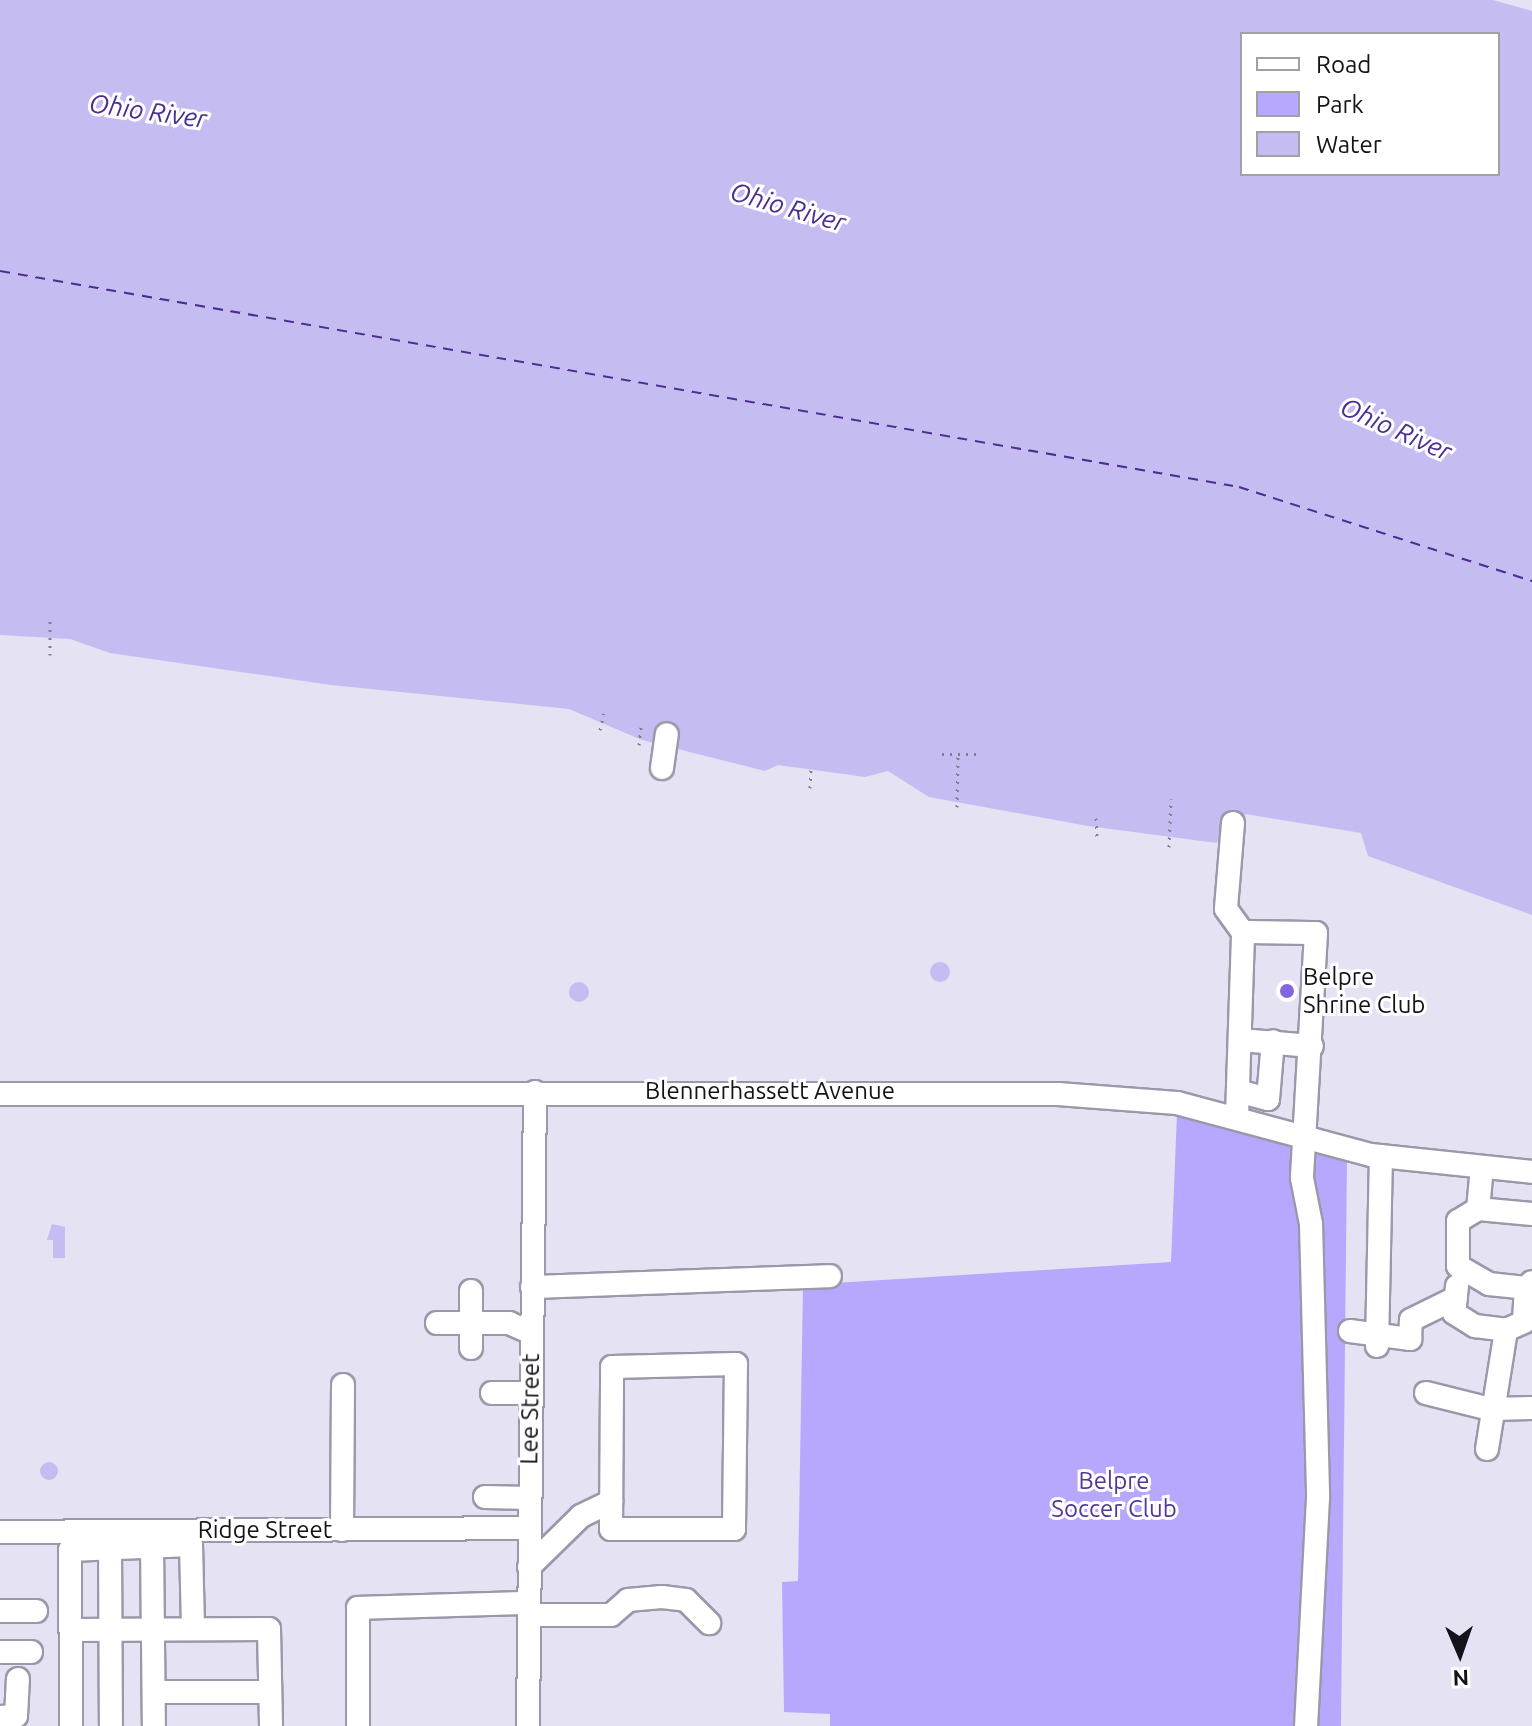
<!DOCTYPE html>
<html>
<head>
<meta charset="utf-8">
<style>
  body { margin:0 }
  #map { position:relative; width:1532px; height:1726px; overflow:hidden; background:#e5e2f4; font-family:Ubuntu,sans-serif }
  div>[style] { position:absolute }
  .green>* { inset:0; background:#b8a8fd }
  .water>* { inset:0; background:#c5bcf2 }
  .round { border-radius:50% }
  .ferry>* { height:2px; margin-top:-1px; transform-origin:0; background:repeating-linear-gradient(90deg,#4c2e92 0 10px,transparent 0 18px) }
  .path>* { height:3px; margin-top:-1.5px; transform-origin:0; background:repeating-linear-gradient(90deg,#817f8b 0 2px,transparent 0 8px) }
  .roads { filter:drop-shadow(2px 0 #9a98a9) drop-shadow(-2px 0 #9a98a9) drop-shadow(0 2px #9a98a9) drop-shadow(0 -2px #9a98a9) }
  .minor>* { height:22px; margin:-11px; padding:0 11px; transform-origin:11px; border-radius:11px; background:#fff }
  .dots>* { width:22px; height:22px; translate:-50% -50%; box-sizing:border-box; border:4px solid #fff; border-radius:50% }
  span { translate:-50% -50%; white-space:nowrap; text-align:center; line-height:1.15; -webkit-text-stroke:6px #fff; paint-order:stroke }
  .poi-label { font-size:24px; color:#141319 }
  .left { translate:0 -50%; text-align:left }
  .street-label { font-size:24px; color:#141319 }
  .park-label { font-size:24px; color:#53369a }
  .water-label { font-size:26px; color:#4c2e92; font-style:italic }
  .legend { position:absolute; left:1240px; top:32px; width:260px; height:144px; box-sizing:border-box; background:#fff; border:2px solid #a1a1a3; margin:0; padding:10px 14px; list-style:none; font-size:24px; color:#141319 }
  .legend li { display:flex; align-items:center; gap:16px; height:40px }
  .legend b { width:40px; border:2px solid #a1a1a3 }
  .north { position:absolute; left:1420px; top:1614px; width:80px; height:80px; -webkit-text-stroke:6px #fff; paint-order:stroke; rotate:178deg; font-size:22px; font-weight:700; line-height:32px; text-align:center; color:#141319 }
  .north::after { content:''; display:block; margin:auto; width:28px; height:36px; background:#141319; clip-path:polygon(50% 0,100% 100%,50% 72%,0 100%) }
</style>
</head>
<body>
<div id="map">
  <div class="green">
    <div style="clip-path:polygon(1177px 1113px,1347px 1157px,1341px 1726px,830px 1726px,830px 1714px,784px 1712px,782px 1582px,798px 1581px,803px 1285px,1171px 1262px)"></div>
  </div>
  <div class="water">
    <div style="clip-path:polygon(evenodd,0 0,1493px 0,1532px 11px,1532px 915px,1368px 856px,1361px 833px,1245px 814px,1241px 824px,1222px 821px,1217px 843px,1088px 826px,929px 797px,888px 771px,865px 777px,778px 765px,765px 771px,642px 740px,569px 709px,331px 685px,110px 653px,70px 639px,0 635px,0 0,1242px 34px,1498px 34px,1498px 174px,1242px 174px,1242px 34px)"></div>
    <div class="round" style="left:930px;top:962px;width:20px;height:20px"></div>
    <div class="round" style="left:569px;top:982px;width:20px;height:20px"></div>
    <div style="clip-path:polygon(52px 1224px,65px 1227px,65px 1258px,53px 1258px,53px 1240px,47px 1240px)"></div>
    <div class="round" style="left:40px;top:1462px;width:18px;height:18px"></div>
  </div>
  <div class="ferry">
    <div style="left:0;top:271px;width:1258px;rotate:9.89deg"></div>
    <div style="left:1239px;top:487px;width:308px;rotate:17.8deg"></div>
  </div>
  <div class="path">
    <div style="left:50px;top:655px;width:36px;rotate:-90deg"></div>
    <div style="left:600px;top:730px;width:17px;rotate:-77deg"></div>
    <div style="left:639px;top:745px;width:18px;rotate:-84deg"></div>
    <div style="left:942px;top:754px;width:36px"></div>
    <div style="left:810px;top:788px;width:21px;rotate:-87deg"></div>
    <div style="left:957px;top:807px;width:52px;rotate:-88.9deg"></div>
    <div style="left:1096px;top:818px;width:20px;rotate:87deg"></div>
    <div style="left:1169px;top:847px;width:48px;rotate:-87.6deg"></div>
  </div>
  <div class="roads">
    <div class="minor">
      <div style="left:662px;top:768px;width:34px;rotate:-82deg"></div>
      <div style="left:1233px;top:823px;width:86px;rotate:94.7deg"></div>
      <div style="left:1226px;top:909px;width:29px;rotate:54deg"></div>
      <div style="left:1240px;top:1040px;width:72px;rotate:4.8deg"></div>
      <div style="left:1238px;top:1091px;width:31px;rotate:15deg"></div>
      <div style="left:1268px;top:1099px;width:58px;rotate:-85.1deg"></div>
      <div style="left:0;top:1094px;width:1058px"></div>
      <div style="left:1058px;top:1094px;width:119px;rotate:4.3deg"></div>
      <div style="left:1177px;top:1103px;width:201px;rotate:15deg"></div>
      <div style="left:1371px;top:1155px;width:162px;rotate:6deg"></div>
      <div style="left:1237px;top:1116px;width:184px;rotate:-88.1deg"></div>
      <div style="left:1243px;top:932px;width:73px;rotate:0.8deg"></div>
      <div style="left:1316px;top:933px;width:245px;rotate:93.3deg"></div>
      <div style="left:1302px;top:1178px;width:47px;rotate:78.9deg"></div>
      <div style="left:1311px;top:1224px;width:274px;rotate:88.5deg"></div>
      <div style="left:1318px;top:1498px;width:228px;rotate:93deg"></div>
      <div style="left:1482px;top:1167px;width:42px;rotate:95.4deg"></div>
      <div style="left:1478px;top:1209px;width:54px;rotate:5.3deg"></div>
      <div style="left:1478px;top:1209px;width:23px;rotate:149deg"></div>
      <div style="left:1458px;top:1221px;width:45px;rotate:90deg"></div>
      <div style="left:1458px;top:1266px;width:36px;rotate:30deg"></div>
      <div style="left:1489px;top:1284px;width:37px;rotate:6deg"></div>
      <div style="left:1526px;top:1288px;width:8px;rotate:-45deg"></div>
      <div style="left:1457px;top:1286px;width:27px;rotate:96deg"></div>
      <div style="left:1454px;top:1313px;width:25px;rotate:32deg"></div>
      <div style="left:1475px;top:1326px;width:31px;rotate:7deg"></div>
      <div style="left:532px;top:1287px;width:298px;rotate:-2.1deg"></div>
      <div style="left:437px;top:1323px;width:72px"></div>
      <div style="left:509px;top:1323px;width:24px;rotate:24deg"></div>
      <div style="left:1350px;top:1331px;width:61px;rotate:7.6deg"></div>
      <div style="left:1410px;top:1339px;width:19px;rotate:-87deg"></div>
      <div style="left:1411px;top:1320px;width:50px;rotate:-26.1deg"></div>
      <div style="left:1377px;top:1346px;width:190px;rotate:-88.8deg"></div>
      <div style="left:471px;top:1348px;width:57px;rotate:-90deg"></div>
      <div style="left:736px;top:1364px;width:165px;rotate:90.7deg"></div>
      <div style="left:734px;top:1529px;width:123px;rotate:180deg"></div>
      <div style="left:611px;top:1529px;width:162px;rotate:-89.6deg"></div>
      <div style="left:612px;top:1367px;width:124px;rotate:-1.4deg"></div>
      <div style="left:492px;top:1393px;width:39px"></div>
      <div style="left:1426px;top:1393px;width:66px;rotate:14deg"></div>
      <div style="left:1490px;top:1409px;width:42px;rotate:-1.4deg"></div>
      <div style="left:1487px;top:1449px;width:121px;rotate:-80.9deg"></div>
      <div style="left:1506px;top:1330px;width:20px;rotate:-24deg"></div>
      <div style="left:1524px;top:1322px;width:34px;rotate:-87deg"></div>
      <div style="left:485px;top:1497px;width:45px;rotate:1.3deg"></div>
      <div style="left:342px;top:1530px;width:145px;rotate:-89.6deg"></div>
      <div style="left:0;top:1532px;width:529px;rotate:-0.43deg"></div>
      <div style="left:152px;top:1545px;width:181px;rotate:89.4deg"></div>
      <div style="left:110px;top:1546px;width:180px;rotate:89.7deg"></div>
      <div style="left:529px;top:1567px;width:73px;rotate:-44.4deg"></div>
      <div style="left:581px;top:1516px;width:34px;rotate:-26deg"></div>
      <div style="left:0;top:1611px;width:36px"></div>
      <div style="left:529px;top:1615px;width:82px"></div>
      <div style="left:611px;top:1615px;width:23px;rotate:-41deg"></div>
      <div style="left:628px;top:1600px;width:34px;rotate:-5deg"></div>
      <div style="left:662px;top:1597px;width:24px;rotate:7deg"></div>
      <div style="left:686px;top:1600px;width:33px;rotate:45deg"></div>
      <div style="left:71px;top:1630px;width:198px;rotate:-0.3deg"></div>
      <div style="left:269px;top:1629px;width:97px;rotate:88.8deg"></div>
      <div style="left:0;top:1652px;width:31px"></div>
      <div style="left:154px;top:1692px;width:116px"></div>
      <div style="left:0;top:1717px;width:16px;rotate:-4deg"></div>
      <div style="left:16px;top:1716px;width:37px;rotate:-87deg"></div>
      <div style="left:71px;top:1726px;width:176px;rotate:-90.3deg"></div>
      <div style="left:70px;top:1550px;width:121px;rotate:-2.4deg"></div>
      <div style="left:191px;top:1545px;width:83px;rotate:88.6deg"></div>
      <div style="left:358px;top:1726px;width:118px;rotate:-90deg"></div>
      <div style="left:358px;top:1608px;width:171px;rotate:-1.7deg"></div>
      <div style="left:528px;top:1726px;width:634px;rotate:-89.37deg"></div>
    </div>
  </div>
  <div class="dots">
    <div style="left:1287px;top:991px;background:#8465e0"></div>
  </div>
  <div class="poi-label">
    <span class="left" style="left:1303px;top:991px">Belpre<br>Shrine Club</span>
  </div>
  <div class="street-label">
    <span style="left:770px;top:1091px">Blennerhassett Avenue</span>
    <span style="left:530px;top:1409px;rotate:-89deg">Lee Street</span>
    <span style="left:265px;top:1530px">Ridge Street</span>
  </div>
  <div class="park-label">
    <span style="left:1114px;top:1495px">Belpre<br>Soccer Club</span>
  </div>
  <div class="water-label">
    <span style="left:148px;top:111px;rotate:8deg">Ohio River</span>
    <span style="left:788px;top:207px;rotate:16deg">Ohio River</span>
    <span style="left:1396px;top:429px;rotate:24deg">Ohio River</span>
  </div>
  <ul class="legend">
  <li><b style="height:10px;background:#fff"></b>Road</li>
  <li><b style="height:22px;background:#b8a8fd"></b>Park</li>
  <li><b style="height:22px;background:#c5bcf2"></b>Water</li>
  </ul>
  <div class="north">N</div>
</div>
</body>
</html>
